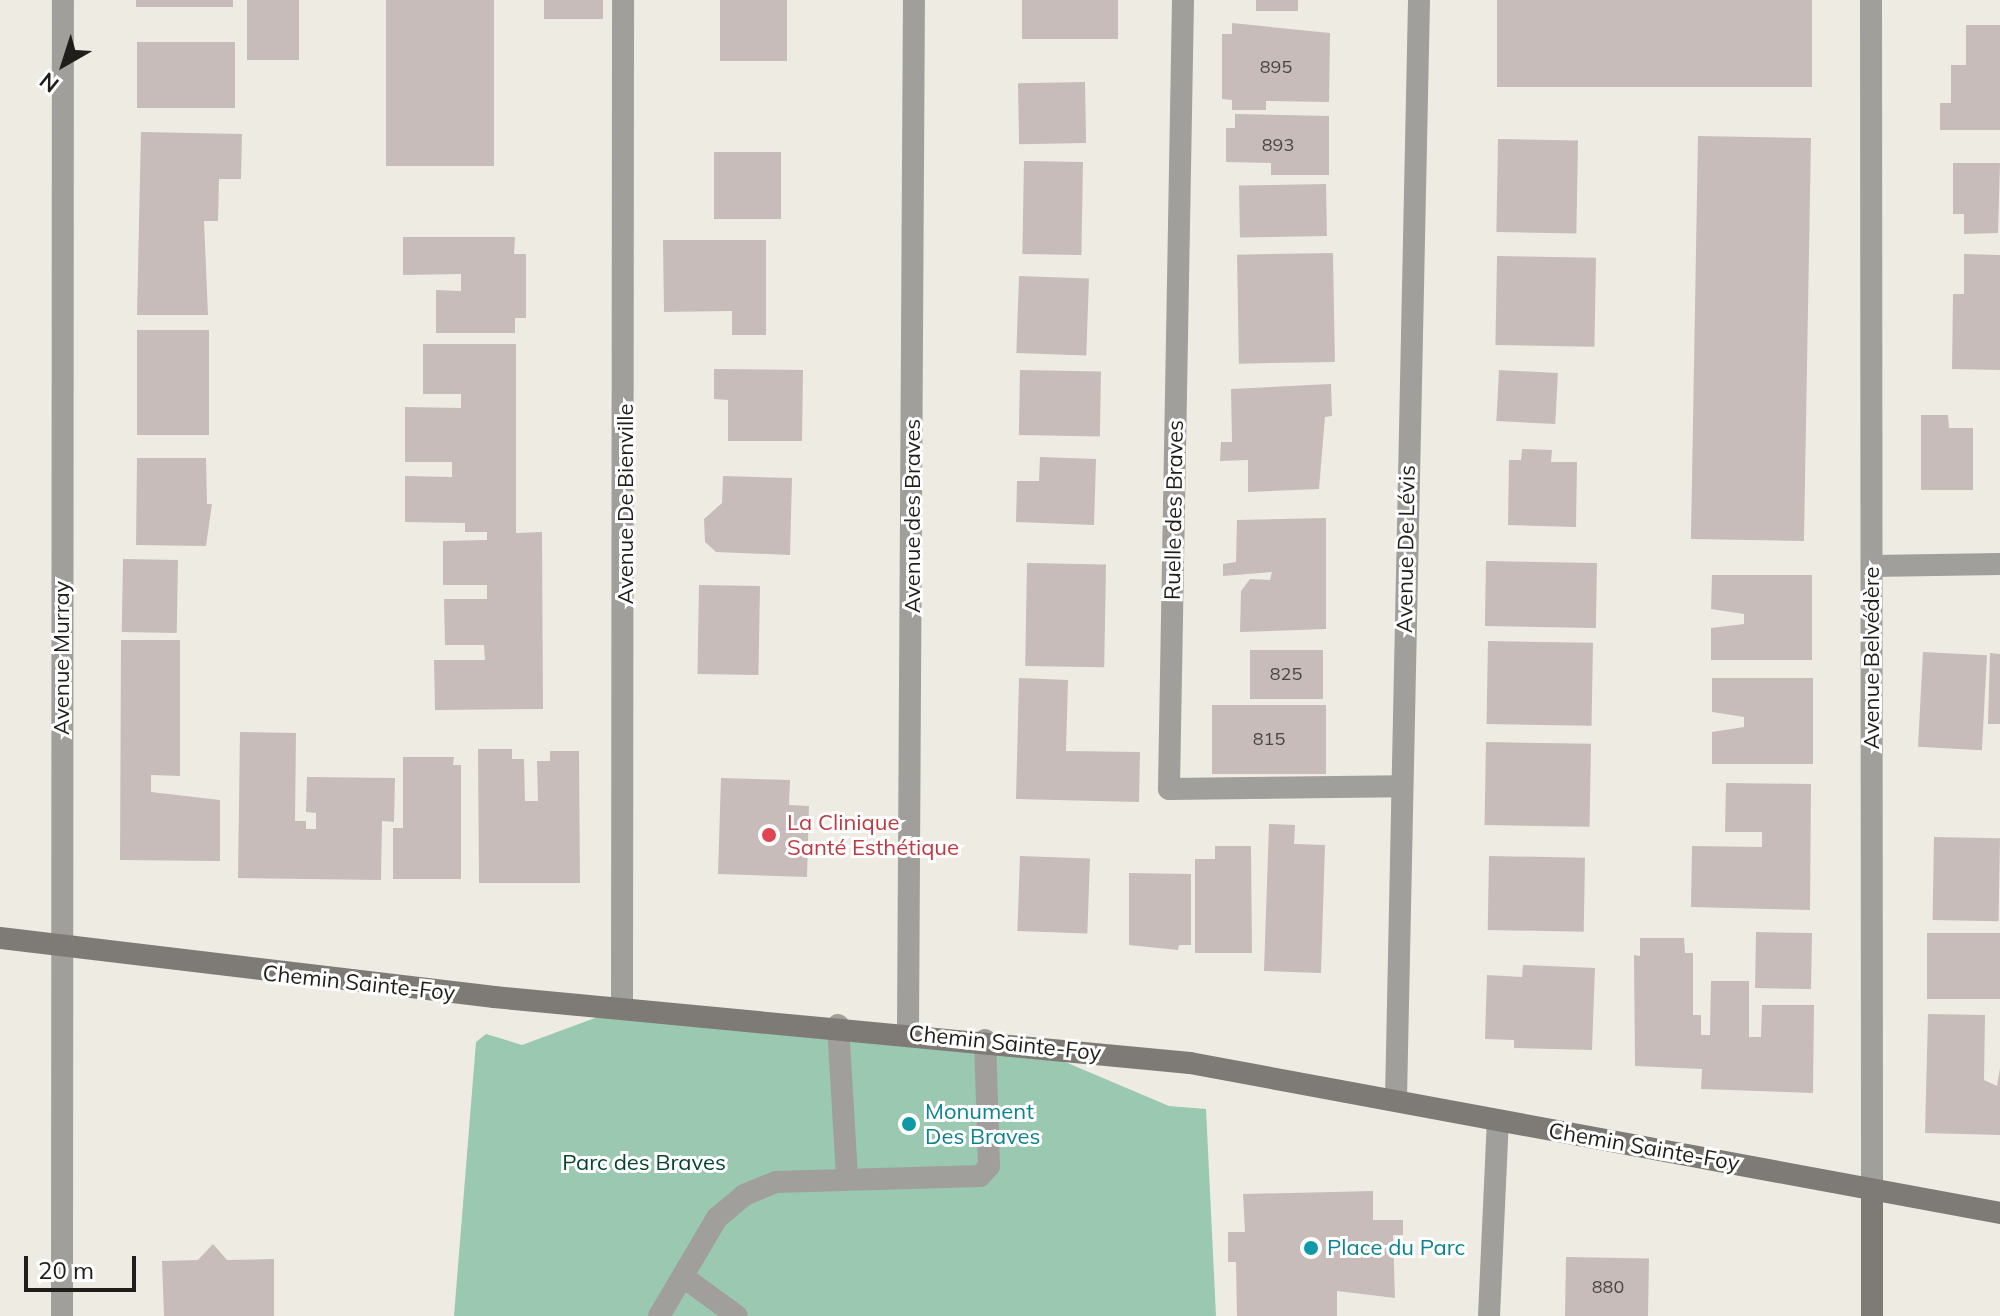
<!DOCTYPE html>
<html>
<head>
<meta charset="utf-8">
<style>
  body { margin:0 }
  #map { position:relative; width:2000px; height:1316px; overflow:hidden; background:#eeebe2; font-family:Mulish,sans-serif }
  div>[style] { position:absolute }
  .green>* { inset:0; background:#9bc8b0 }
  .building>* { inset:0; background:#c7bcba; transform-origin:0 0 }
  .service>* { height:22px; margin:-11px; padding:0 11px; transform-origin:11px; border-radius:11px; background:#a19f9b }
  .minor>* { height:22px; margin:-11px; padding:0 11px; transform-origin:11px; border-radius:11px; background:#a19f9b }
  .tertiary>* { height:22px; margin:-11px; padding:0 11px; transform-origin:11px; border-radius:11px; background:#a19f9b }
  .secondary>* { height:22px; margin:-11px; padding:0 11px; transform-origin:11px; border-radius:11px; background:#7e7a75 }
  .dots>* { width:22px; height:22px; translate:-50% -50%; box-sizing:border-box; border:4px solid #fff; border-radius:50% }
  span { translate:-50% -50%; white-space:nowrap; text-align:center; line-height:1.15; -webkit-text-stroke:6px #fff; paint-order:stroke }
  .number-label { font-size:18px; color:#494643 }
  .number-label span { -webkit-text-stroke-width:0 }
  .street-label { font-size:22px; color:#1f1e1b }
  .health-label { font-size:22px; color:#be3a42 }
  .left { translate:0 -50%; text-align:left }
  .culture-label { font-size:22px; color:#0d838f }
  .park-label { font-size:22px; color:#06462e }
  .north { position:absolute; left:24px; top:24px; width:80px; height:80px; -webkit-text-stroke:6px #fff; paint-order:stroke; rotate:219deg; font-size:22px; font-weight:700; line-height:32px; text-align:center; color:#1f1e1b }
  .north::after { content:''; display:block; margin:auto; width:28px; height:36px; background:#1f1e1b; clip-path:polygon(50% 0,100% 100%,50% 72%,0 100%) }
  .scale { position:absolute; left:24px; top:1256px; width:112px; height:36px; box-sizing:border-box; border:4px solid #1f1e1b; border-top:0; padding-left:10px; font-size:24px; line-height:28px; white-space:nowrap; color:#1f1e1b; -webkit-text-stroke:6px #fff; paint-order:stroke }
</style>
</head>
<body>
<div id="map">
  <div class="green">
    <div style="clip-path:polygon(622px 1008px,1025px 1045px,1169px 1106px,1206px 1109px,1216px 1316px,454px 1316px,476px 1042px,486px 1034px,522px 1045px)"></div>
  </div>
  <div class="building">
    <div style="left:136px;top:0;width:97px;height:7px"></div>
    <div style="left:247px;top:0;width:52px;height:60px"></div>
    <div style="left:386px;top:0;width:108px;height:166px"></div>
    <div style="left:544px;top:0;width:59px;height:19px"></div>
    <div style="left:720px;top:0;width:67px;height:61px"></div>
    <div style="left:1022px;top:0;width:96px;height:39px"></div>
    <div style="left:1256px;top:0;width:42px;height:11px"></div>
    <div style="left:1497px;top:0;width:315px;height:87px"></div>
    <div style="clip-path:polygon(1232px 23px,1330px 33px,1329px 102px,1266px 101px,1266px 110px,1232px 110px,1232px 100px,1222px 99px,1222px 34px,1232px 34px)"></div>
    <div style="clip-path:polygon(1966px 25px,2000px 25px,2000px 130px,1940px 130px,1940px 103px,1951px 103px,1951px 65px,1966px 65px)"></div>
    <div style="left:137px;top:42px;width:98px;height:66px"></div>
    <div style="left:1085px;top:82px;width:61px;height:67px;rotate:89deg"></div>
    <div style="clip-path:polygon(1235px 114px,1329px 116px,1329px 175px,1271px 175px,1271px 163px,1226px 162px,1226px 128px,1235px 128px)"></div>
    <div style="clip-path:polygon(141px 132px,242px 134px,241px 179px,219px 179px,218px 221px,204px 221px,208px 315px,137px 315px)"></div>
    <div style="left:1698px;top:136px;width:113px;height:403px;rotate:1deg"></div>
    <div style="left:1498px;top:139px;width:80px;height:93px;rotate:1deg"></div>
    <div style="left:714px;top:152px;width:67px;height:67px"></div>
    <div style="left:1024px;top:161px;width:59px;height:93px;rotate:1deg"></div>
    <div style="clip-path:polygon(1953px 163px,2000px 163px,1998px 233px,1964px 234px,1964px 214px,1953px 214px)"></div>
    <div style="left:1326px;top:184px;width:52px;height:87px;rotate:89deg"></div>
    <div style="clip-path:polygon(403px 237px,515px 237px,514px 254px,526px 254px,526px 318px,515px 318px,515px 333px,436px 333px,436px 290px,461px 291px,461px 274px,403px 275px)"></div>
    <div style="clip-path:polygon(663px 240px,766px 240px,766px 335px,732px 335px,732px 311px,664px 312px)"></div>
    <div style="left:1333px;top:253px;width:109px;height:96px;rotate:89deg"></div>
    <div style="clip-path:polygon(1964px 254px,2000px 255px,2000px 370px,1952px 369px,1953px 294px,1964px 294px)"></div>
    <div style="left:1497px;top:256px;width:99px;height:89px;rotate:1deg"></div>
    <div style="left:1019px;top:276px;width:70px;height:77px;rotate:2deg"></div>
    <div style="left:137px;top:330px;width:72px;height:105px"></div>
    <div style="clip-path:polygon(423px 344px,516px 344px,516px 533px,542px 532px,543px 709px,435px 710px,434px 660px,485px 660px,484px 645px,445px 645px,444px 599px,487px 599px,487px 585px,443px 585px,443px 541px,487px 540px,487px 532px,465px 532px,465px 523px,405px 522px,405px 476px,452px 477px,452px 462px,405px 462px,405px 407px,461px 408px,461px 394px,423px 394px)"></div>
    <div style="clip-path:polygon(714px 369px,803px 370px,802px 441px,728px 441px,728px 400px,714px 399px)"></div>
    <div style="left:1020px;top:370px;width:81px;height:65px;rotate:1deg"></div>
    <div style="left:1499px;top:370px;width:59px;height:51px;rotate:3deg"></div>
    <div style="clip-path:polygon(1331px 384px,1332px 416px,1325px 417px,1319px 489px,1248px 492px,1248px 460px,1220px 461px,1221px 442px,1232px 442px,1231px 389px)"></div>
    <div style="clip-path:polygon(1921px 415px,1948px 415px,1949px 428px,1973px 428px,1973px 490px,1921px 490px)"></div>
    <div style="clip-path:polygon(1522px 449px,1552px 450px,1551px 462px,1577px 462px,1576px 527px,1508px 525px,1509px 460px,1521px 460px)"></div>
    <div style="clip-path:polygon(1040px 457px,1096px 459px,1094px 525px,1016px 522px,1017px 481px,1039px 481px)"></div>
    <div style="clip-path:polygon(137px 458px,206px 458px,207px 504px,212px 504px,206px 546px,136px 545px)"></div>
    <div style="clip-path:polygon(723px 476px,792px 478px,790px 555px,716px 552px,705px 542px,704px 519px,722px 503px)"></div>
    <div style="clip-path:polygon(1326px 518px,1326px 629px,1240px 632px,1241px 591px,1250px 579px,1270px 580px,1272px 572px,1223px 576px,1223px 564px,1236px 562px,1237px 520px)"></div>
    <div style="left:123px;top:559px;width:55px;height:73px;rotate:1deg"></div>
    <div style="left:1486px;top:561px;width:111px;height:65px;rotate:1deg"></div>
    <div style="left:1027px;top:563px;width:79px;height:103px;rotate:1deg"></div>
    <div style="clip-path:polygon(1712px 575px,1812px 575px,1812px 660px,1711px 660px,1711px 628px,1744px 624px,1744px 614px,1711px 609px)"></div>
    <div style="left:699px;top:585px;width:61px;height:89px;rotate:1deg"></div>
    <div style="clip-path:polygon(121px 640px,180px 640px,180px 776px,151px 775px,151px 792px,220px 800px,220px 861px,120px 860px)"></div>
    <div style="left:1488px;top:641px;width:105px;height:83px;rotate:1deg"></div>
    <div style="left:1250px;top:650px;width:73px;height:49px"></div>
    <div style="left:1923px;top:652px;width:64px;height:95px;rotate:3deg"></div>
    <div style="clip-path:polygon(1990px 653px,2000px 654px,2000px 724px,1988px 724px)"></div>
    <div style="clip-path:polygon(1019px 678px,1068px 680px,1066px 751px,1140px 752px,1139px 802px,1016px 799px)"></div>
    <div style="clip-path:polygon(1712px 678px,1813px 678px,1813px 764px,1712px 764px,1712px 732px,1744px 727px,1744px 717px,1712px 712px)"></div>
    <div style="left:1212px;top:705px;width:114px;height:69px"></div>
    <div style="clip-path:polygon(240px 732px,296px 733px,295px 821px,306px 821px,306px 829px,316px 829px,316px 813px,306px 812px,307px 777px,395px 778px,394px 822px,382px 821px,381px 880px,238px 878px)"></div>
    <div style="left:1486px;top:742px;width:105px;height:83px;rotate:1deg"></div>
    <div style="clip-path:polygon(478px 749px,512px 749px,512px 759px,524px 759px,525px 801px,538px 801px,537px 761px,550px 761px,550px 751px,579px 751px,580px 883px,479px 883px)"></div>
    <div style="clip-path:polygon(403px 757px,454px 757px,453px 765px,461px 765px,461px 879px,393px 879px,393px 828px,403px 828px)"></div>
    <div style="clip-path:polygon(721px 778px,790px 780px,789px 805px,809px 806px,807px 877px,718px 874px)"></div>
    <div style="clip-path:polygon(1726px 783px,1811px 784px,1810px 910px,1691px 907px,1692px 846px,1762px 847px,1762px 832px,1725px 832px)"></div>
    <div style="clip-path:polygon(1269px 824px,1295px 825px,1294px 844px,1325px 845px,1321px 973px,1264px 971px)"></div>
    <div style="left:1934px;top:837px;width:66px;height:83px;rotate:1deg"></div>
    <div style="clip-path:polygon(1215px 846px,1251px 846px,1252px 953px,1195px 953px,1195px 859px,1215px 859px)"></div>
    <div style="left:1020px;top:856px;width:70px;height:75px;rotate:2deg"></div>
    <div style="left:1489px;top:856px;width:96px;height:74px;rotate:1deg"></div>
    <div style="clip-path:polygon(1129px 873px,1191px 874px,1191px 945px,1179px 945px,1178px 950px,1129px 945px)"></div>
    <div style="left:1756px;top:932px;width:56px;height:56px;rotate:1deg"></div>
    <div style="left:1927px;top:933px;width:73px;height:66px"></div>
    <div style="clip-path:polygon(1640px 938px,1684px 938px,1685px 953px,1693px 953px,1693px 1015px,1701px 1015px,1701px 1035px,1710px 1035px,1711px 981px,1749px 981px,1749px 1037px,1761px 1037px,1762px 1005px,1814px 1005px,1813px 1093px,1701px 1089px,1702px 1069px,1635px 1066px,1634px 955px,1640px 956px)"></div>
    <div style="clip-path:polygon(1523px 965px,1595px 968px,1592px 1050px,1514px 1048px,1514px 1040px,1485px 1039px,1487px 975px,1522px 977px)"></div>
    <div style="clip-path:polygon(1928px 1014px,1985px 1015px,1984px 1080px,1997px 1086px,2000px 1068px,2000px 1135px,1925px 1133px)"></div>
    <div style="clip-path:polygon(1373px 1191px,1373px 1220px,1403px 1220px,1403px 1235px,1393px 1235px,1395px 1298px,1337px 1291px,1337px 1316px,1237px 1316px,1236px 1262px,1228px 1262px,1228px 1232px,1245px 1232px,1243px 1194px)"></div>
    <div style="clip-path:polygon(213px 1244px,227px 1260px,274px 1259px,274px 1316px,164px 1316px,162px 1261px,198px 1260px)"></div>
    <div style="left:1566px;top:1257px;width:83px;height:59px;rotate:1deg"></div>
  </div>
  <div class="service">
    <div style="left:1183px;top:0;width:789px;rotate:91.02deg"></div>
    <div style="left:1169px;top:789px;width:232px;rotate:-0.7deg"></div>
    <div style="left:838px;top:1025px;width:151px;rotate:86.6deg"></div>
    <div style="left:685px;top:1278px;width:64px;rotate:36.2deg"></div>
    <div style="left:659px;top:1316px;width:114px;rotate:-59.4deg"></div>
    <div style="left:717px;top:1218px;width:35px;rotate:-40deg"></div>
    <div style="left:744px;top:1195px;width:35px;rotate:-22deg"></div>
    <div style="left:776px;top:1182px;width:204px;rotate:-1.7deg"></div>
    <div style="left:980px;top:1176px;width:13px;rotate:-48deg"></div>
    <div style="left:989px;top:1166px;width:126px;rotate:-91.8deg"></div>
  </div>
  <div class="minor">
    <div style="left:1872px;top:566px;width:128px;rotate:-0.9deg"></div>
    <div style="left:622px;top:1008px;width:1008px;rotate:-89.94deg"></div>
    <div style="left:908px;top:1032px;width:1032px;rotate:-89.67deg"></div>
    <div style="left:1396px;top:1099px;width:1099px;rotate:-88.8deg"></div>
    <div style="left:62px;top:1316px;width:1316px;rotate:-89.96deg"></div>
    <div style="left:1489px;top:1316px;width:195px;rotate:-87.4deg"></div>
  </div>
  <div class="tertiary">
    <div style="left:1871px;top:0;width:1190px;rotate:89.95deg"></div>
  </div>
  <div class="secondary">
    <div style="left:0;top:938px;width:498px;rotate:6.8deg"></div>
    <div style="left:494px;top:997px;width:699px;rotate:5.42deg"></div>
    <div style="left:1190px;top:1063px;width:824px;rotate:10.49deg"></div>
    <div style="left:1872px;top:1316px;width:126px;rotate:-90deg"></div>
  </div>
  <div class="dots">
    <div style="left:769px;top:835px;background:#e0444e"></div>
    <div style="left:909px;top:1124px;background:#0f9aa8"></div>
    <div style="left:1311px;top:1248px;background:#0f9aa8"></div>
  </div>
  <div class="number-label">
    <span style="left:1276px;top:67px">895</span>
    <span style="left:1278px;top:145px">893</span>
    <span style="left:1286px;top:674px">825</span>
    <span style="left:1269px;top:739px">815</span>
    <span style="left:1608px;top:1287px">880</span>
  </div>
  <div class="street-label">
    <span style="left:626px;top:504px;rotate:-90deg">Avenue De Bienville</span>
    <span style="left:1174px;top:510px;rotate:-89deg">Ruelle des Braves</span>
    <span style="left:913px;top:516px;rotate:-90deg">Avenue des Braves</span>
    <span style="left:1406px;top:549px;rotate:-89deg">Avenue De Lévis</span>
    <span style="left:62px;top:658px;rotate:-90deg">Avenue Murray</span>
    <span style="left:1872px;top:658px;rotate:-90deg">Avenue Belvédère</span>
    <span style="left:359px;top:983px;rotate:6deg">Chemin Sainte-Foy</span>
    <span style="left:1005px;top:1043px;rotate:6deg">Chemin Sainte-Foy</span>
    <span style="left:1644px;top:1147px;rotate:10deg">Chemin Sainte-Foy</span>
  </div>
  <div class="health-label">
    <span class="left" style="left:787px;top:835px">La Clinique<br>Santé Esthétique</span>
  </div>
  <div class="culture-label">
    <span class="left" style="left:925px;top:1124px">Monument<br>Des Braves</span>
    <span class="left" style="left:1327px;top:1248px">Place du Parc</span>
  </div>
  <div class="park-label">
    <span style="left:644px;top:1163px">Parc des Braves</span>
  </div>
  <div class="north">N</div>
  <div class="scale">20 m</div>
</div>
</body>
</html>
